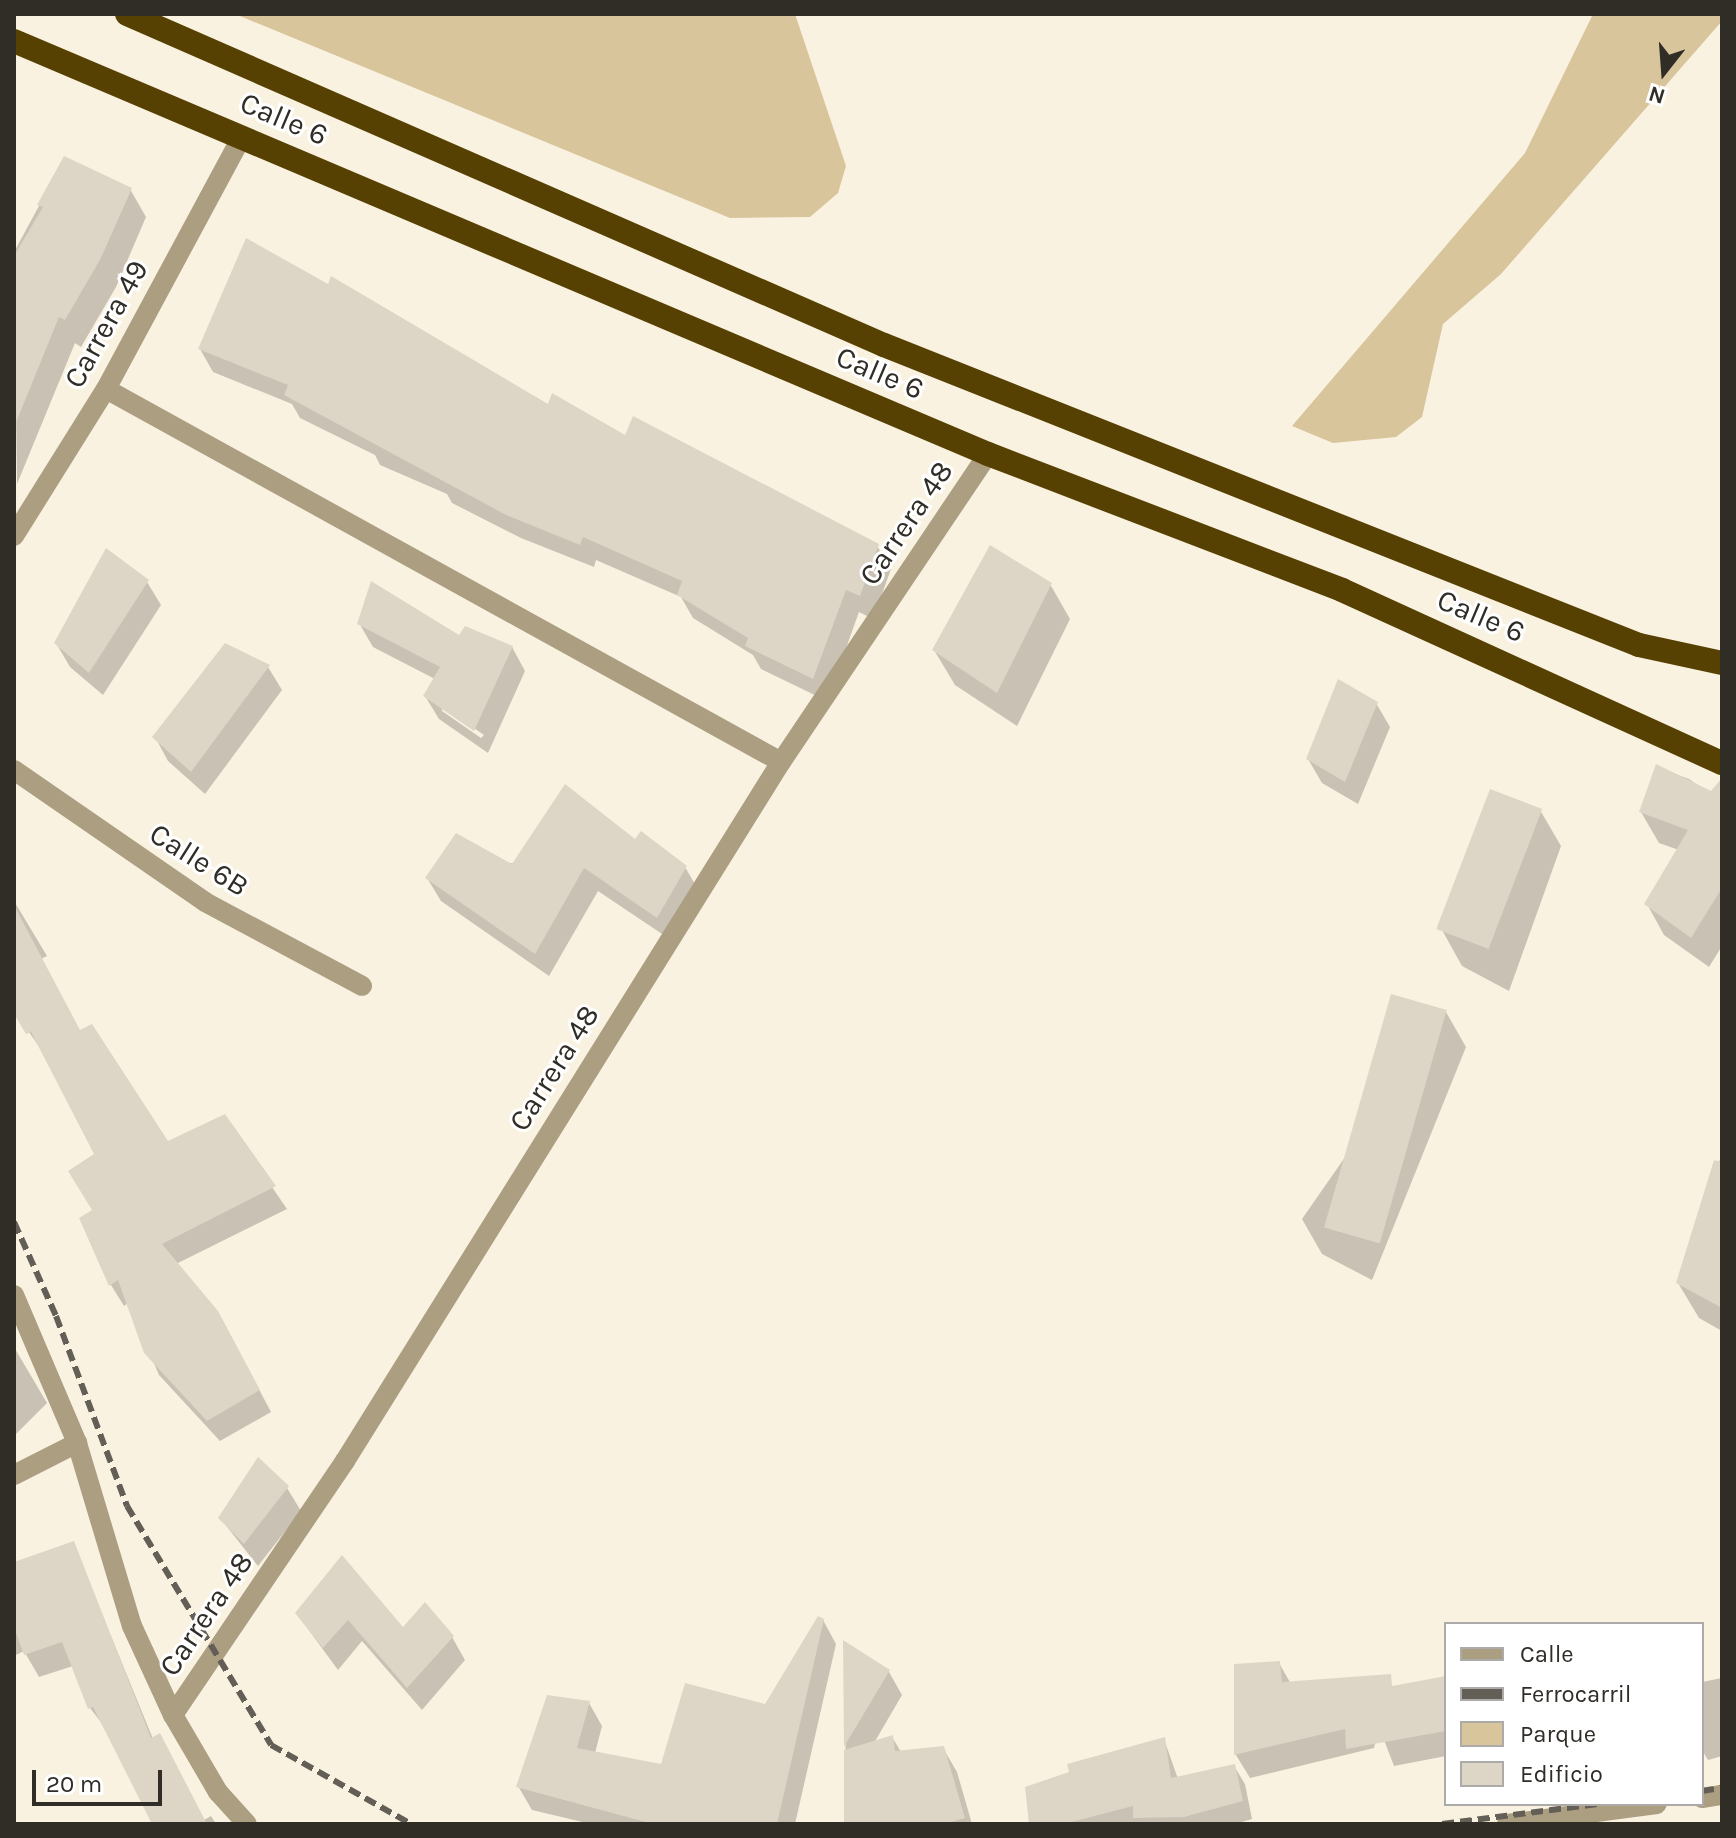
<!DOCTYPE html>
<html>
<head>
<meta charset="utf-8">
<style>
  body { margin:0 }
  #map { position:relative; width:1736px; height:1838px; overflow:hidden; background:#faf2e1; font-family:Karla,sans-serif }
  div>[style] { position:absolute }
  .green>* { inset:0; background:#d9c59c }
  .shadow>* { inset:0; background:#0003 }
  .building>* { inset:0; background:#ddd5c5; transform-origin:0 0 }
  .street>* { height:20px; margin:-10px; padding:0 10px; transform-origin:10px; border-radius:10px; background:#ac9e81 }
  .highway>* { height:24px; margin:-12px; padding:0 12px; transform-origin:12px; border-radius:12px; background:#564002 }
  .rail>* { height:6px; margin-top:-3px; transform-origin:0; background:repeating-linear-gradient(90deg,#635f56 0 12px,transparent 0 18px) }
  span { translate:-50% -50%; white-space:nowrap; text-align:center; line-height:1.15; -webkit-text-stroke:6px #fff; paint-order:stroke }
  .street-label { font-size:30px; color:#302d27 }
  .frame { position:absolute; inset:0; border:16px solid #302d27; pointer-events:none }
  .legend { position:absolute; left:1444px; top:1622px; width:260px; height:184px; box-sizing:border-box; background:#fff; border:2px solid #acaba9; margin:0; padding:10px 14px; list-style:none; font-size:24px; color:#302d27 }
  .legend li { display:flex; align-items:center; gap:16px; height:40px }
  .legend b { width:40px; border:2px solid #acaba9 }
  .north { position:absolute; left:1624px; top:32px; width:80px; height:80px; -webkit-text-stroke:6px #fff; paint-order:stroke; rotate:197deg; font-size:22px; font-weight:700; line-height:32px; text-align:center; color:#302d27 }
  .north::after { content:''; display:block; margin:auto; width:28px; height:36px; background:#302d27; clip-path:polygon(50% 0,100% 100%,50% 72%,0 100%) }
  .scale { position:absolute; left:32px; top:1770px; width:130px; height:36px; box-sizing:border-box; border:4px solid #302d27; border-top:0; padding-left:10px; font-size:24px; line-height:28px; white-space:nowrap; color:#302d27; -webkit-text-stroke:6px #fff; paint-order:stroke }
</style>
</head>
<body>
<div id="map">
  <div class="green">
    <div style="clip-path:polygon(235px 14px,795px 14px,846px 166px,838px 193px,810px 217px,730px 218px)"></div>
    <div style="clip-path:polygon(1593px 14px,1722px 14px,1722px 21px,1501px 274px,1443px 324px,1422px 417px,1396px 437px,1333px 443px,1292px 426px,1525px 153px)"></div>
  </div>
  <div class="shadow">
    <div style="clip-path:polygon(65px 158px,130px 189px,146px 217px,116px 287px,81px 347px,75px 343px,17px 484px,14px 252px)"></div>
    <div style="clip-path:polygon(200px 349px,549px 407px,877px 546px,891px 569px,873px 619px,859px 612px,827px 701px,761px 669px,753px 655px,693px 618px,681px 597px,596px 560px,594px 567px,521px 538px,452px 503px,447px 494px,380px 465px,375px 455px,300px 418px,292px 404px,213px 372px)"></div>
    <div style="clip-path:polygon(147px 582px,161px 605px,103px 695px,70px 667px,56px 643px)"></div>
    <div style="clip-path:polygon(1050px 584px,1070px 619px,1017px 726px,955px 685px,934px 650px)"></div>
    <div style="clip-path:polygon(evenodd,359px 623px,512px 647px,525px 671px,488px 753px,439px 719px,425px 696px,435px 679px,373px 647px,359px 623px,442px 706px,484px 735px,481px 738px,442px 711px,442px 706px)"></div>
    <div style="clip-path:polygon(268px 667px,282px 690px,205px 794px,168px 761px,155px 737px)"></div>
    <div style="clip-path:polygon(1376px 703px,1390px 727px,1358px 804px,1322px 783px,1308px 759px)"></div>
    <div style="clip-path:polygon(1657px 767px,1689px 779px,1722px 802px,1722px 946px,1709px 967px,1664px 935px,1647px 904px,1679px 850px,1659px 843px,1641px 812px)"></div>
    <div style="clip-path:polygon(1540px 810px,1561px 846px,1509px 991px,1462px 966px,1442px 930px)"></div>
    <div style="clip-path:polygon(636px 841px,685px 867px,699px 891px,671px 940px,598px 891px,549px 976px,441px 901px,427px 878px)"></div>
    <div style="clip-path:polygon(14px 901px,47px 956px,41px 959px,80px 1032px,167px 1144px,224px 1117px,287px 1209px,176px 1264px,230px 1335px,271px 1412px,220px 1441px,159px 1375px,128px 1303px,124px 1306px,111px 1285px,82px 1219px,94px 1211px,97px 1154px,44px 1054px,14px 1010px)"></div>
    <div style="clip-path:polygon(1446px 1012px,1466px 1047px,1372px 1280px,1322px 1254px,1302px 1219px)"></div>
    <div style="clip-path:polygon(1722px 1153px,1722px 1331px,1699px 1318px,1678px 1283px)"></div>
    <div style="clip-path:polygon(14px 1347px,47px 1403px,14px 1436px)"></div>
    <div style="clip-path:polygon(287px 1488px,301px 1511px,258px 1566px,220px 1518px)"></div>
    <div style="clip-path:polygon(73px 1543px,153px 1739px,204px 1820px,211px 1816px,216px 1824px,154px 1824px,107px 1730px,90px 1708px,73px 1666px,39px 1677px,24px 1651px,14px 1656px,14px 1564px)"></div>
    <div style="clip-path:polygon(342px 1559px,403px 1630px,452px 1637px,465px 1660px,422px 1710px,362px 1641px,338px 1670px,297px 1614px)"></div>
    <div style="clip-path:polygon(823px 1620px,836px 1644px,795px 1824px,591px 1824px,532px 1810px,518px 1786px,589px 1703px,602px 1726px,595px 1753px,663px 1766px,766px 1707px)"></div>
    <div style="clip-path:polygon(845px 1644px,889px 1672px,902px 1695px,874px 1743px,892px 1737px,901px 1752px,943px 1748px,957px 1772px,972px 1824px,846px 1824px)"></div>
    <div style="clip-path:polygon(1279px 1663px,1291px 1684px,1379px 1691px,1446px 1678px,1446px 1756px,1394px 1766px,1379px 1727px,1374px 1748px,1250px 1778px,1236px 1755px,1236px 1666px)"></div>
    <div style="clip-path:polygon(1722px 1678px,1722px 1756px,1708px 1760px,1702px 1750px,1702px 1682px)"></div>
    <div style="clip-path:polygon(1164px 1739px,1178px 1779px,1234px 1766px,1245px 1784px,1252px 1819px,1235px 1824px,1031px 1824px,1072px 1774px)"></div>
  </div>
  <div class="building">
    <div style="clip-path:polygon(64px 156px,132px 188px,101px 258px,65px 320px,59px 317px,15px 425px,14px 256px,43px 207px,37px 205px)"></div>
    <div style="clip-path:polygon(246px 238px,328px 284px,331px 276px,548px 404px,552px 393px,625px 435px,633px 416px,879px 544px,860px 596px,846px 590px,813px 679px,745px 646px,748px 638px,677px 595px,682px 581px,583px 537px,580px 545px,506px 515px,284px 395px,288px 385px,198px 349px)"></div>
    <div style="clip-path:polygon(990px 545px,1052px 583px,997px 693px,932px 650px)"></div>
    <div style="clip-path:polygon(106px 548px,149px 580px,89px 673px,54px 643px)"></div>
    <div style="clip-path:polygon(371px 581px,459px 635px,465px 626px,513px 646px,474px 731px,423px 696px,440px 667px,357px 624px)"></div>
    <div style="clip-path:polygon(225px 643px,270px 665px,191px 772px,152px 737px)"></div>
    <div style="clip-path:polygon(1338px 679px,1378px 702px,1345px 782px,1306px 759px)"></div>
    <div style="clip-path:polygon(1656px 764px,1711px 791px,1722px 778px,1722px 888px,1691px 938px,1644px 904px,1688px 830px,1639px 812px)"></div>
    <div style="clip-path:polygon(565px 784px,635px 839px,641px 831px,687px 866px,657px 918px,584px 868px,535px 954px,425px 878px,456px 833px,512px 864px)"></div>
    <div style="left:1490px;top:789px;width:56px;height:150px;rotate:21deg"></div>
    <div style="clip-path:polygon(14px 905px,80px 1030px,92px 1024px,168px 1141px,225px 1114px,276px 1186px,162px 1244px,218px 1311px,260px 1390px,207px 1421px,144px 1353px,118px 1280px,109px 1286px,79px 1218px,92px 1210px,68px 1171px,94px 1154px,31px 1032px,26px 1034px,14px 1014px)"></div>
    <div style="left:1391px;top:994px;width:58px;height:243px;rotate:16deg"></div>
    <div style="clip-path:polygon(1714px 1160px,1722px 1162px,1722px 1308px,1676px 1283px)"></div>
    <div style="clip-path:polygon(258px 1457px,289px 1486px,244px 1544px,218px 1518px)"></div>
    <div style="clip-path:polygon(74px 1541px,151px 1738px,160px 1733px,207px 1824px,152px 1824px,93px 1707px,88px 1709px,62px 1642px,24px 1655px,14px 1627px,14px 1562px)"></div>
    <div style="clip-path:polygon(342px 1555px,403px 1627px,425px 1602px,454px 1636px,407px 1688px,348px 1620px,323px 1648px,295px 1613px)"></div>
    <div style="clip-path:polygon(818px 1616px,824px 1619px,777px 1824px,653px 1824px,516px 1787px,547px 1695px,590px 1701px,577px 1748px,661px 1764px,685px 1683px,765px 1704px)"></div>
    <div style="clip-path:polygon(843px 1640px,890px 1670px,844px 1747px)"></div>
    <div style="clip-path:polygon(1280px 1661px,1282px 1682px,1391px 1674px,1392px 1686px,1446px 1676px,1446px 1731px,1346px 1749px,1345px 1729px,1234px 1755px,1234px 1664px)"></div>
    <div style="clip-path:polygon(893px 1735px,895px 1751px,944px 1746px,965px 1818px,945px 1824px,844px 1824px,844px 1750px)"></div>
    <div style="clip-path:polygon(1165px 1737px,1171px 1778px,1235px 1764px,1243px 1801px,1184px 1817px,1133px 1818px,1133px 1806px,1064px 1824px,1029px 1824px,1025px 1787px,1069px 1772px,1067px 1764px)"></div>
  </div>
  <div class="street">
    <div style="left:106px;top:389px;width:771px;rotate:28.92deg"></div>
    <div style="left:14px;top:536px;width:173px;rotate:-58deg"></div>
    <div style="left:106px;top:389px;width:287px;rotate:-61.7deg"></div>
    <div style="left:14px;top:770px;width:232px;rotate:34.6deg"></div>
    <div style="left:205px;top:902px;width:178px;rotate:28.1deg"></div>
    <div style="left:14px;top:1295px;width:161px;rotate:66.9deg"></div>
    <div style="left:77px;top:1443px;width:191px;rotate:73.3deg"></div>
    <div style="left:132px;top:1626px;width:98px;rotate:65.3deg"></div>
    <div style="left:173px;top:1715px;width:89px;rotate:59.7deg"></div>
    <div style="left:218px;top:1792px;width:43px;rotate:47.8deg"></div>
    <div style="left:14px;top:1475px;width:71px;rotate:-26.9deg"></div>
    <div style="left:173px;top:1715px;width:307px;rotate:-55.9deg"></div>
    <div style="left:345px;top:1461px;width:824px;rotate:-58.05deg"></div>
    <div style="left:781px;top:762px;width:371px;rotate:-56.1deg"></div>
    <div style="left:1702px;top:1798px;width:20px;rotate:-9deg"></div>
    <div style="left:1507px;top:1824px;width:151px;rotate:-7.6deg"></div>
  </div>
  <div class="highway">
    <div style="left:127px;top:14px;width:826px;rotate:23.62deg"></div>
    <div style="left:884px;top:345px;width:812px;rotate:21.67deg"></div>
    <div style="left:1639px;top:645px;width:85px;rotate:12.2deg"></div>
    <div style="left:14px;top:41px;width:1058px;rotate:22.98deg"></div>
    <div style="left:988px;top:454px;width:379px;rotate:21deg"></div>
    <div style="left:1342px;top:590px;width:418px;rotate:24.5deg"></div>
  </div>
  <div class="rail">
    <div style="left:14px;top:1222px;width:103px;rotate:65.9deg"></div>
    <div style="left:56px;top:1316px;width:203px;rotate:69.5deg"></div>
    <div style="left:127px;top:1506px;width:279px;rotate:58.9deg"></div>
    <div style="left:271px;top:1745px;width:161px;rotate:29.4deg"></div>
    <div style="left:1702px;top:1791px;width:20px;rotate:-9deg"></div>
    <div style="left:1442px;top:1824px;width:157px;rotate:-7.3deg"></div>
  </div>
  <div class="street-label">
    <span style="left:284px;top:119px;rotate:23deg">Calle 6</span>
    <span style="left:106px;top:324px;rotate:-61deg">Carrera 49</span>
    <span style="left:880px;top:373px;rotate:23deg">Calle 6</span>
    <span style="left:906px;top:523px;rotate:-56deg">Carrera 48</span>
    <span style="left:1481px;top:616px;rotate:23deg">Calle 6</span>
    <span style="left:199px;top:860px;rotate:32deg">Calle 6B</span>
    <span style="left:554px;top:1068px;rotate:-58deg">Carrera 48</span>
    <span style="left:206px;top:1614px;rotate:-56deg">Carrera 48</span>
  </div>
  <div class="frame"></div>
  <ul class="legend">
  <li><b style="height:10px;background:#ac9e81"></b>Calle</li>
  <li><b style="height:10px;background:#635f56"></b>Ferrocarril</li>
  <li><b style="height:22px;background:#d9c59c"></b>Parque</li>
  <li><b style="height:22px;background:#ddd5c5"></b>Edificio</li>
  </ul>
  <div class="north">N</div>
  <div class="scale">20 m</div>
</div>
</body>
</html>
